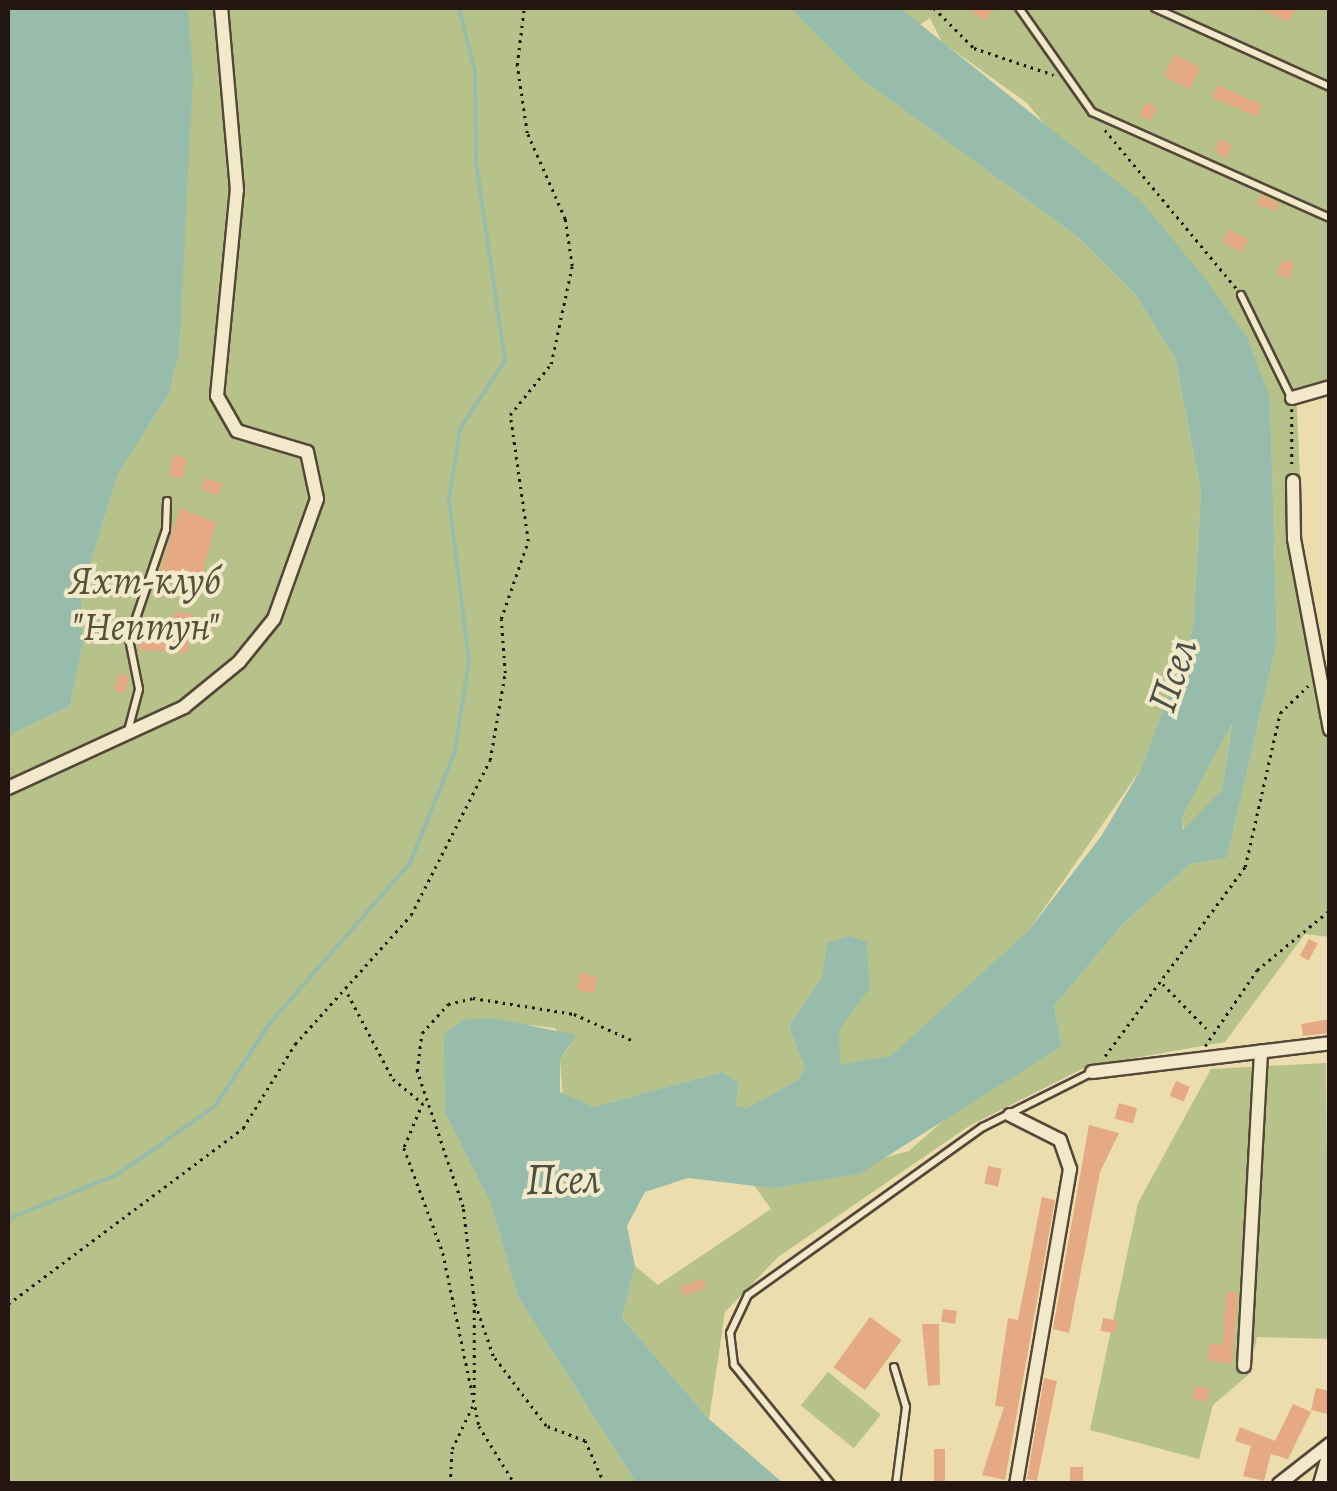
<!DOCTYPE html>
<html>
<head>
<meta charset="utf-8">
<style>
  body { margin:0 }
  #map { position:relative; width:1337px; height:1491px; overflow:hidden; background:#ebddae; font-family:Alegreya,serif }
  div>[style] { position:absolute }
  .green>* { inset:0; background:#b7c18a; transform-origin:0 0 }
  .water>* { inset:0; background:#98bcab }
  .stream>* { height:4px; margin:-2px; padding:0 2px; transform-origin:2px; border-radius:2px; background:#98bcab }
  .building>* { inset:0; background:#e5aa84; transform-origin:0 0 }
  .path>* { height:2.5px; margin-top:-1.25px; transform-origin:0; background:repeating-linear-gradient(90deg,#231510 0 2.5px,transparent 0 7.5px) }
  .roads { filter:drop-shadow(2px 0 #554738) drop-shadow(-2px 0 #554738) drop-shadow(0 2px #554738) drop-shadow(0 -2px #554738) }
  .service>* { height:6px; margin:-3px; padding:0 3px; transform-origin:3px; border-radius:3px; background:#f2e9ca }
  .minor>* { height:12px; margin:-6px; padding:0 6px; transform-origin:6px; border-radius:6px; background:#f2e9ca }
  span { translate:-50% -50%; white-space:nowrap; text-align:center; line-height:1.15; -webkit-text-stroke:8px #f2e9ca; paint-order:stroke }
  .park-label { font-size:40px; color:#57513b; font-style:italic }
  .water-label { font-size:42px; color:#4c4f46; font-style:italic }
  .frame { position:absolute; inset:0; border:10px solid #231510; pointer-events:none }
</style>
</head>
<body>
<div id="map">
  <div class="green">
    <div style="clip-path:polygon(188px 8px,790px 8px,860px 78px,1078px 237px,1134px 293px,1175px 358px,1201px 492px,1193px 629px,1141px 769px,1029px 930px,891px 1057px,840px 1064px,827px 944px,822px 976px,789px 1026px,804px 1067px,799px 1079px,747px 1108px,736px 1105px,739px 1082px,722px 1072px,593px 1107px,563px 1099px,560px 1060px,569px 1047px,555px 1028px,529px 1025px,445px 1113px,490px 1202px,518px 1297px,636px 1483px,8px 1484px,8px 736px,70px 706px,83px 643px,81px 594px,118px 474px,169px 394px,179px 355px)"></div>
    <div style="clip-path:polygon(900px 8px,1329px 8px,1329px 379px,1296px 388px,1303px 544px,1329px 715px,1329px 937px,1305px 934px,1225px 1042px,1088px 1066px,969px 1126px,778px 1257px,725px 1312px,709px 1419px,622px 1318px,635px 1266px,658px 1285px,771px 1209px,751px 1181px,773px 1188px,909px 1151px,952px 1113px,1062px 1046px,1054px 1006px,1124px 923px,1190px 864px,1227px 858px,1277px 642px,1270px 398px,1027px 103px,942px 42px,930px 18px,919px 25px)"></div>
    <div style="clip-path:polygon(1232px 722px,1222px 790px,1184px 830px,1182px 817px)"></div>
    <div style="clip-path:polygon(1326px 1063px,1329px 1339px,1257px 1337px,1248px 1375px,1213px 1405px,1199px 1459px,1090px 1430px,1138px 1203px,1211px 1069px)"></div>
    <div style="left:828px;top:1372px;width:68px;height:43px;rotate:39deg"></div>
  </div>
  <div class="water">
    <div style="clip-path:polygon(8px 8px,188px 8px,193px 75px,179px 355px,169px 394px,118px 474px,81px 594px,83px 643px,70px 706px,8px 736px)"></div>
    <div style="clip-path:polygon(evenodd,790px 8px,900px 8px,1141px 201px,1208px 282px,1247px 338px,1270px 398px,1277px 642px,1227px 858px,1190px 864px,1124px 923px,1054px 1006px,1062px 1046px,859px 1174px,773px 1188px,688px 1178px,645px 1192px,627px 1226px,635px 1266px,622px 1318px,709px 1419px,783px 1483px,636px 1483px,518px 1297px,490px 1202px,445px 1113px,444px 1034px,463px 1020px,493px 1018px,576px 1035px,560px 1060px,560px 1092px,593px 1107px,722px 1072px,739px 1082px,736px 1105px,747px 1108px,799px 1079px,804px 1067px,789px 1026px,822px 976px,827px 943px,849px 936px,867px 942px,869px 989px,839px 1030px,840px 1064px,891px 1056px,1029px 930px,1102px 835px,1141px 769px,1193px 629px,1201px 492px,1175px 358px,1134px 293px,1078px 237px,860px 78px,790px 8px,1232px 723px,1222px 790px,1183px 830px,1182px 817px,1232px 723px)"></div>
  </div>
  <div class="stream">
    <div style="left:8px;top:1219px;width:119px;rotate:-22.2deg"></div>
    <div style="left:118px;top:1174px;width:118px;rotate:-35deg"></div>
    <div style="left:215px;top:1106px;width:100px;rotate:-56.5deg"></div>
    <div style="left:270px;top:1023px;width:213px;rotate:-48.8deg"></div>
    <div style="left:410px;top:863px;width:118px;rotate:-68deg"></div>
    <div style="left:454px;top:754px;width:93px;rotate:-80.7deg"></div>
    <div style="left:469px;top:662px;width:164px;rotate:-97deg"></div>
    <div style="left:449px;top:499px;width:71px;rotate:-81.1deg"></div>
    <div style="left:460px;top:429px;width:82px;rotate:-56.5deg"></div>
    <div style="left:505px;top:361px;width:202px;rotate:-98.3deg"></div>
    <div style="left:476px;top:161px;width:90px;rotate:-90.6deg"></div>
    <div style="left:475px;top:71px;width:65px;rotate:-104.3deg"></div>
  </div>
  <div class="building">
    <div style="clip-path:polygon(967px 8px,995px 8px,984px 21px)"></div>
    <div style="clip-path:polygon(1257px 8px,1296px 8px,1289px 22px)"></div>
    <div style="left:1174px;top:55px;width:29px;height:24px;rotate:25deg"></div>
    <div style="left:1217px;top:85px;width:49px;height:13px;rotate:24deg"></div>
    <div style="left:1146px;top:102px;width:12px;height:15px;rotate:24deg"></div>
    <div style="left:1220px;top:139px;width:14px;height:14px;rotate:25deg"></div>
    <div style="clip-path:polygon(1260px 194px,1279px 203px,1277px 211px,1257px 205px)"></div>
    <div style="left:1228px;top:230px;width:22px;height:14px;rotate:24deg"></div>
    <div style="left:1283px;top:259px;width:13px;height:16px;rotate:23deg"></div>
    <div style="left:173px;top:455px;width:14px;height:21px;rotate:12deg"></div>
    <div style="left:205px;top:478px;width:18px;height:12px;rotate:19deg"></div>
    <div style="clip-path:polygon(180px 508px,216px 523px,198px 590px,159px 574px)"></div>
    <div style="clip-path:polygon(175px 611px,192px 614px,187px 653px,138px 650px,151px 616px,173px 621px)"></div>
    <div style="left:119px;top:674px;width:11px;height:17px;rotate:15deg"></div>
    <div style="left:1309px;top:939px;width:10px;height:19px;rotate:29deg"></div>
    <div style="left:580px;top:973px;width:17px;height:17px;rotate:10deg"></div>
    <div style="clip-path:polygon(1330px 1019px,1330px 1033px,1303px 1036px,1301px 1024px)"></div>
    <div style="left:1176px;top:1081px;width:15px;height:16px;rotate:23deg"></div>
    <div style="left:1119px;top:1103px;width:19px;height:16px;rotate:16deg"></div>
    <div style="clip-path:polygon(1089px 1125px,1119px 1133px,1100px 1172px,1069px 1333px,1053px 1329px)"></div>
    <div style="left:988px;top:1166px;width:14px;height:18px;rotate:12deg"></div>
    <div style="clip-path:polygon(1042px 1197px,1055px 1200px,1005px 1480px,982px 1475px,1004px 1407px,995px 1406px,1008px 1318px,1018px 1320px)"></div>
    <div style="left:703px;top:1279px;width:10px;height:24px;rotate:73deg"></div>
    <div style="clip-path:polygon(1226px 1292px,1238px 1293px,1232px 1364px,1208px 1361px,1210px 1344px,1223px 1345px)"></div>
    <div style="left:943px;top:1309px;width:14px;height:13px;rotate:8deg"></div>
    <div style="left:870px;top:1317px;width:39px;height:62px;rotate:36deg"></div>
    <div style="left:1103px;top:1318px;width:15px;height:13px;rotate:11deg"></div>
    <div style="clip-path:polygon(922px 1324px,939px 1324px,940px 1385px,928px 1386px)"></div>
    <div style="clip-path:polygon(1044px 1378px,1057px 1381px,1037px 1481px,1027px 1479px)"></div>
    <div style="left:1195px;top:1386px;width:15px;height:13px;rotate:11deg"></div>
    <div style="clip-path:polygon(1316px 1388px,1330px 1391px,1327px 1414px,1311px 1410px)"></div>
    <div style="clip-path:polygon(1293px 1404px,1311px 1412px,1288px 1459px,1271px 1454px,1264px 1481px,1243px 1476px,1251px 1446px,1235px 1441px,1240px 1427px,1275px 1441px)"></div>
    <div style="left:934px;top:1449px;width:11px;height:34px"></div>
    <div style="left:1070px;top:1467px;width:13px;height:17px"></div>
  </div>
  <div class="path">
    <div style="left:934px;top:8px;width:57px;rotate:45deg"></div>
    <div style="left:974px;top:48px;width:84px;rotate:18.6deg"></div>
    <div style="left:1105px;top:130px;width:207px;rotate:50.3deg"></div>
    <div style="left:1292px;top:409px;width:57px;rotate:90deg"></div>
    <div style="left:1163px;top:984px;width:62px;rotate:45.7deg"></div>
    <div style="left:348px;top:994px;width:96px;rotate:62.1deg"></div>
    <div style="left:393px;top:1079px;width:38px;rotate:39deg"></div>
    <div style="left:423px;top:1103px;width:49px;rotate:112.9deg"></div>
    <div style="left:404px;top:1148px;width:112px;rotate:69.6deg"></div>
    <div style="left:443px;top:1253px;width:177px;rotate:78.2deg"></div>
    <div style="left:479px;top:1426px;width:68px;rotate:58.2deg"></div>
    <div style="left:1205px;top:1046px;width:92px;rotate:-55.6deg"></div>
    <div style="left:1257px;top:970px;width:94px;rotate:-39.4deg"></div>
    <div style="left:1105px;top:1056px;width:235px;rotate:-53.5deg"></div>
    <div style="left:1245px;top:867px;width:158px;rotate:-77.2deg"></div>
    <div style="left:1280px;top:713px;width:39px;rotate:-44deg"></div>
    <div style="left:8px;top:1304px;width:294px;rotate:-36.8deg"></div>
    <div style="left:243px;top:1128px;width:99px;rotate:-58.2deg"></div>
    <div style="left:295px;top:1044px;width:173px;rotate:-48deg"></div>
    <div style="left:411px;top:915px;width:174px;rotate:-63deg"></div>
    <div style="left:490px;top:760px;width:88px;rotate:-80.2deg"></div>
    <div style="left:505px;top:673px;width:54px;rotate:-94.2deg"></div>
    <div style="left:501px;top:619px;width:83px;rotate:-70.9deg"></div>
    <div style="left:528px;top:541px;width:127px;rotate:-98.1deg"></div>
    <div style="left:510px;top:415px;width:65px;rotate:-51.2deg"></div>
    <div style="left:551px;top:364px;width:100px;rotate:-77.9deg"></div>
    <div style="left:572px;top:266px;width:48px;rotate:-98.5deg"></div>
    <div style="left:565px;top:219px;width:94px;rotate:-113.8deg"></div>
    <div style="left:527px;top:133px;width:69px;rotate:-98.4deg"></div>
    <div style="left:517px;top:65px;width:57px;rotate:-83deg"></div>
    <div style="left:474px;top:1395px;width:92px;rotate:-90deg"></div>
    <div style="left:450px;top:1484px;width:35px;rotate:-87deg"></div>
    <div style="left:452px;top:1449px;width:47px;rotate:-64.5deg"></div>
    <div style="left:604px;top:1484px;width:47px;rotate:-113.8deg"></div>
    <div style="left:585px;top:1441px;width:42px;rotate:-159deg"></div>
    <div style="left:546px;top:1426px;width:88px;rotate:-127.1deg"></div>
    <div style="left:493px;top:1356px;width:58px;rotate:-109.1deg"></div>
    <div style="left:474px;top:1301px;width:95px;rotate:-96.7deg"></div>
    <div style="left:463px;top:1207px;width:144px;rotate:-108.7deg"></div>
    <div style="left:417px;top:1071px;width:38px;rotate:-83deg"></div>
    <div style="left:422px;top:1033px;width:39px;rotate:-48deg"></div>
    <div style="left:448px;top:1004px;width:26px;rotate:-13deg"></div>
    <div style="left:473px;top:998px;width:102px;rotate:9deg"></div>
    <div style="left:574px;top:1014px;width:66px;rotate:24.2deg"></div>
  </div>
  <div class="roads">
    <div class="service">
      <div style="left:1019px;top:8px;width:127px;rotate:54.9deg"></div>
      <div style="left:1092px;top:112px;width:261px;rotate:24deg"></div>
      <div style="left:1155px;top:8px;width:192px;rotate:24.3deg"></div>
      <div style="left:1241px;top:295px;width:114px;rotate:63.9deg"></div>
      <div style="left:128px;top:731px;width:43px;rotate:-75.3deg"></div>
      <div style="left:139px;top:689px;width:51px;rotate:-101.3deg"></div>
      <div style="left:129px;top:639px;width:115px;rotate:-71.3deg"></div>
      <div style="left:166px;top:530px;width:29px;rotate:-88deg"></div>
      <div style="left:894px;top:1367px;width:42px;rotate:73.3deg"></div>
      <div style="left:906px;top:1407px;width:78px;rotate:97.4deg"></div>
      <div style="left:831px;top:1484px;width:154px;rotate:-129.2deg"></div>
      <div style="left:734px;top:1365px;width:32px;rotate:-97deg"></div>
      <div style="left:730px;top:1333px;width:42px;rotate:-64.7deg"></div>
      <div style="left:748px;top:1295px;width:289px;rotate:-35.6deg"></div>
      <div style="left:983px;top:1127px;width:121px;rotate:-26.6deg"></div>
    </div>
    <div class="minor">
      <div style="left:1292px;top:398px;width:40px;rotate:-16deg"></div>
      <div style="left:1293px;top:481px;width:58px;rotate:89deg"></div>
      <div style="left:1294px;top:539px;width:194px;rotate:79.3deg"></div>
      <div style="left:8px;top:788px;width:194px;rotate:-24.7deg"></div>
      <div style="left:184px;top:707px;width:71px;rotate:-39.3deg"></div>
      <div style="left:239px;top:662px;width:55px;rotate:-50.9deg"></div>
      <div style="left:274px;top:619px;width:127px;rotate:-70.3deg"></div>
      <div style="left:317px;top:499px;width:48px;rotate:-102deg"></div>
      <div style="left:307px;top:452px;width:73px;rotate:-163.3deg"></div>
      <div style="left:237px;top:431px;width:40px;rotate:-119.7deg"></div>
      <div style="left:217px;top:396px;width:207px;rotate:-84.5deg"></div>
      <div style="left:237px;top:190px;width:183px;rotate:-95deg"></div>
      <div style="left:1092px;top:1072px;width:240px;rotate:-6.9deg"></div>
      <div style="left:1010px;top:1115px;width:56px;rotate:26.6deg"></div>
      <div style="left:1060px;top:1140px;width:31px;rotate:71deg"></div>
      <div style="left:1070px;top:1169px;width:320px;rotate:99.7deg"></div>
      <div style="left:1244px;top:1366px;width:315px;rotate:-86.9deg"></div>
      <div style="left:1279px;top:1484px;width:65px;rotate:-38.1deg"></div>
      <div style="left:1320px;top:1484px;width:36px;rotate:-74deg"></div>
    </div>
  </div>
  <div class="park-label">
    <span style="left:145px;top:604px">Яхт-клуб<br>"Нептун"</span>
  </div>
  <div class="water-label">
    <span style="left:1172px;top:675px;rotate:-71deg">Псел</span>
    <span style="left:563px;top:1179px">Псел</span>
  </div>
  <div class="frame"></div>
</div>
</body>
</html>
